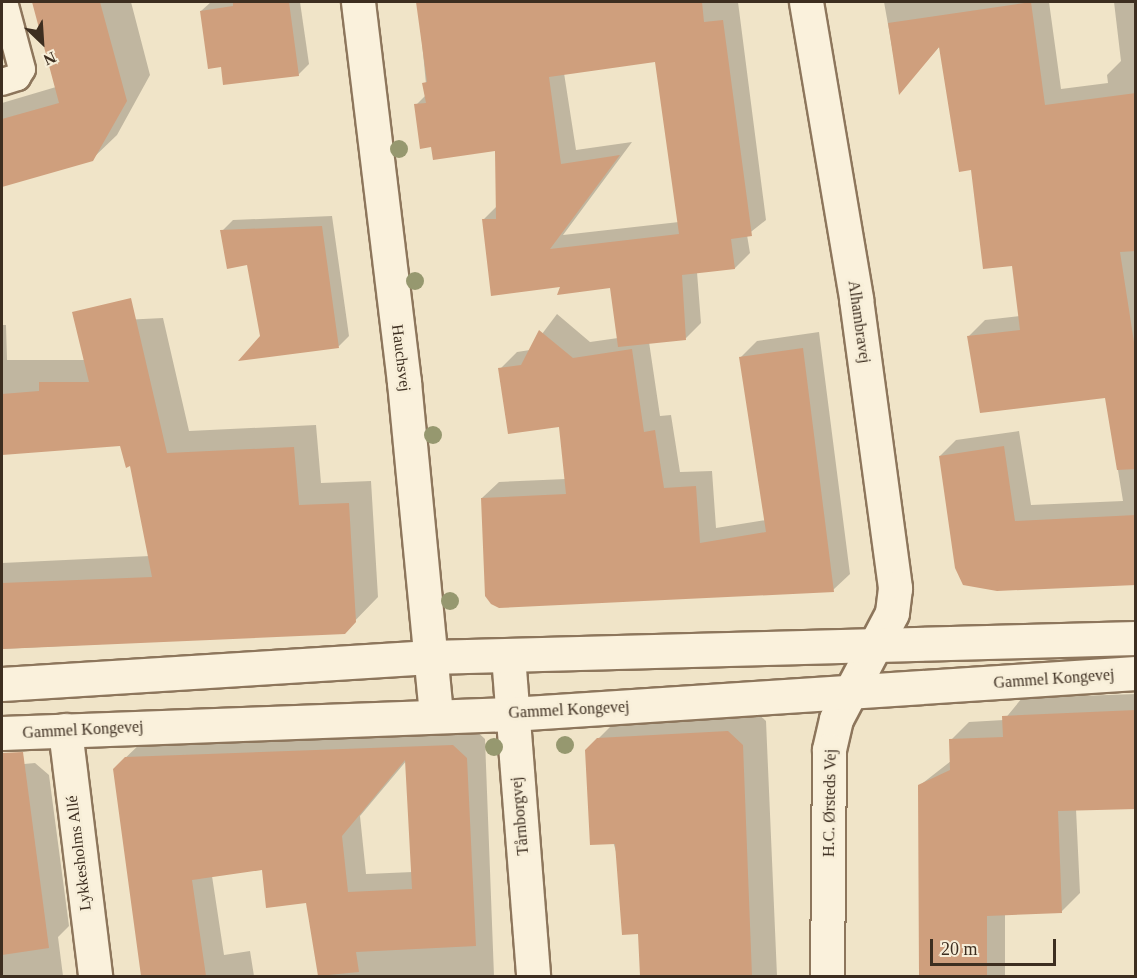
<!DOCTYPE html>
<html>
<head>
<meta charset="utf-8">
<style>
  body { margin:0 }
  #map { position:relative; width:1137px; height:978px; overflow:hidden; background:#f0e4c8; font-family:"Times New Roman",serif }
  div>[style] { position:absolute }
  .shadow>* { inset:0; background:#0003 }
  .building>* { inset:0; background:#cf9f7d }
  .roads { filter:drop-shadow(2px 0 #8d765c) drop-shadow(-2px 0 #8d765c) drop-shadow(0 2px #8d765c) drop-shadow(0 -2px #8d765c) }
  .lane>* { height:26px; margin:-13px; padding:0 13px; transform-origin:13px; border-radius:13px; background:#faf1dc }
  .street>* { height:33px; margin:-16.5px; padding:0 16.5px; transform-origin:16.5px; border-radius:16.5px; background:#faf1dc }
  .secondary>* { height:33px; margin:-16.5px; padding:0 16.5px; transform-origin:16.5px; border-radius:16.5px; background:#faf1dc }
  .trees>* { width:18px; height:18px; margin:-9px; border-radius:50%; background:#96986f }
  span { translate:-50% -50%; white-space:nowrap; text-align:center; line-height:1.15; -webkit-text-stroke:5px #f7eed8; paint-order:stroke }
  .street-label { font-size:16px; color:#3d2e20 }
  .frame { position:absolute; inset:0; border:3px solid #3d2e20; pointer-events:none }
  .north { position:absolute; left:12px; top:12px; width:60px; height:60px; -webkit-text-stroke:4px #f7eed8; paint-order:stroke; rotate:155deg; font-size:16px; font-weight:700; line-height:24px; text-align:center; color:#3d2e20 }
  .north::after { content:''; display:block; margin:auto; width:21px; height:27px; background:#3d2e20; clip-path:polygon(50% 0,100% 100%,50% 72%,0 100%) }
  .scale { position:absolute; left:930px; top:939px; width:126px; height:27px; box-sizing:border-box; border:3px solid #3d2e20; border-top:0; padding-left:8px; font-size:18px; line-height:21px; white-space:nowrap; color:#3d2e20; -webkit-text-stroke:4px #f7eed8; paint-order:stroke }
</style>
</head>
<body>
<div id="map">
  <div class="shadow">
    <div style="clip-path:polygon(34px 2px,131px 2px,150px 75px,117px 135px,92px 159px,2px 185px,2px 103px,56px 87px)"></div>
    <div style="clip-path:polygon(211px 2px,300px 2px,309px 64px,298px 75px,222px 65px,201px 11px)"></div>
    <div style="clip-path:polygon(evenodd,418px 2px,738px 2px,766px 220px,747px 235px,750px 253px,735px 268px,697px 272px,701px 323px,686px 338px,649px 342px,660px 416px,671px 415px,680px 472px,712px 471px,716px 528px,766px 520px,741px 357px,757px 341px,819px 332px,850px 574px,833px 590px,482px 498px,499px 482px,566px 479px,560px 425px,500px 369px,517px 352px,530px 350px,557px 314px,590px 342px,618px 338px,611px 287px,563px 285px,483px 220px,497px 206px,496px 150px,433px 146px,416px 105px,427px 94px,418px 2px,657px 61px,679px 222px,563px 235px,632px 142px,576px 150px,564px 73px,657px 61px)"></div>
    <div style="clip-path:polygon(884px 2px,1049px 2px,1061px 89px,1108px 83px,1107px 75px,1121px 61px,1114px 2px,1136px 2px,1136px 582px,997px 590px,940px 456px,956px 440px,1019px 431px,1031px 505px,1123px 501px,1106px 396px,969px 336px,985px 320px,1020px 316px,1013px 265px,973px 168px,940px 46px,900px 91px)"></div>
    <div style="clip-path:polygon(332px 216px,349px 336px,339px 346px,261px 336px,248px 264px,222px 231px,233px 220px)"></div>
    <div style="clip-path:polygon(163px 318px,189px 431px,316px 425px,321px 483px,371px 481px,378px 597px,344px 632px,2px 649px,2px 563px,150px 556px,131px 465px,121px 445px,2px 452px,2px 325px,6px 325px,7px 360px,85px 360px,103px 321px)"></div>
    <div style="clip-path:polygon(1136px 694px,1136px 808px,1076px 809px,1080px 893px,1062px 911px,1005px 914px,1005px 976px,921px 976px,919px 786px,951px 761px,951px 740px,969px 722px,1004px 720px,1022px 698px)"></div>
    <div style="clip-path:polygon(752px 708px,766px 721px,777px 976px,642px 976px,640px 932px,586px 751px,622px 715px)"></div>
    <div style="clip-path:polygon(evenodd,472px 727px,485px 739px,494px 976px,319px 976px,307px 901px,263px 869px,212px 876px,224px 955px,250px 951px,254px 976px,143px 976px,114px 769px,145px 739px,472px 727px,407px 760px,413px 872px,366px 874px,360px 816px,407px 760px)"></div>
    <div style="clip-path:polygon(35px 763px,49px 775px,69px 926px,58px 937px,63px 976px,2px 976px,2px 766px)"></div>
  </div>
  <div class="building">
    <div style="clip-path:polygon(32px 2px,100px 2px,127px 101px,93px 161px,2px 187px,2px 119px,59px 103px)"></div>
    <div style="clip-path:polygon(233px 2px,289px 2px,299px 76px,223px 85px,221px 67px,208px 69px,200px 11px,233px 6px)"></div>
    <div style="clip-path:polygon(evenodd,416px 2px,702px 2px,704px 22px,723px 20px,752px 236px,731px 239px,735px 269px,682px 275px,686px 340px,618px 347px,610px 288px,557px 295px,560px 287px,491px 296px,482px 219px,496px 219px,495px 151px,433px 160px,431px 147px,420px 149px,414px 104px,426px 103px,422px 83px,427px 82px,416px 2px,655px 62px,679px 234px,550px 249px,620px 155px,561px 164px,549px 77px,655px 62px)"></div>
    <div style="clip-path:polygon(1031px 2px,1045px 105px,1136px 93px,1136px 251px,1120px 252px,1136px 355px,1136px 469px,1117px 470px,1105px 398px,980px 413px,967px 336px,1020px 330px,1012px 266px,983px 269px,971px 170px,959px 172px,939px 47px,899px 95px,888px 23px)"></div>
    <div style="clip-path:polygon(322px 226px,339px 348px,238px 361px,260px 336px,247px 265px,227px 269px,220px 230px)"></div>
    <div style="clip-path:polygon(131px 298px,167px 453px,294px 447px,299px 505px,349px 503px,356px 622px,345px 634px,2px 649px,2px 583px,152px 577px,130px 466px,126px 468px,120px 446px,2px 455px,2px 394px,39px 391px,39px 382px,89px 382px,72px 312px)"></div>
    <div style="clip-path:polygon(539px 330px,573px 358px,632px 349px,644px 432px,655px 430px,664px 488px,696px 486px,700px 543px,766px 532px,739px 357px,803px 348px,834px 592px,499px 608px,491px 604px,485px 596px,481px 498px,566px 494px,559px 427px,508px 434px,498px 368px,521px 365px)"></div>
    <div style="clip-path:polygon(1004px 446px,1015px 521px,1136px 515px,1136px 585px,997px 591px,963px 585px,955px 568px,939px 456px)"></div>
    <div style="clip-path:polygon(1136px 710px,1136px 809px,1058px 811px,1062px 913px,987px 916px,987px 976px,919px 976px,918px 785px,950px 770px,949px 739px,1003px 737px,1002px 716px)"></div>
    <div style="clip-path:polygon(728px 731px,743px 745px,752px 976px,640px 976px,638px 934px,622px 935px,615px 844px,590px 845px,585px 750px,597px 738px)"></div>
    <div style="clip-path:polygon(evenodd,453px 745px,467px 758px,476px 946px,356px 952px,359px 972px,318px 976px,306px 903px,266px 908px,262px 870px,192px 880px,206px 976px,141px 976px,113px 769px,125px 757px,453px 745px,405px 760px,412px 889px,348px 892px,342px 836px,405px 760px)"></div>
    <div style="clip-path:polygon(23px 752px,49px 948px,2px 955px,2px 753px)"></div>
  </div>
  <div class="roads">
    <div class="lane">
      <div style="left:2px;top:82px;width:16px;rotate:-18deg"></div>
      <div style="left:17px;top:77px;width:9px;rotate:-58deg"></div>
      <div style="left:22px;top:69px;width:69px;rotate:-105deg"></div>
    </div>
    <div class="street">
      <div style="left:358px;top:2px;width:383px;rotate:83.1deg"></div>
      <div style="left:404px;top:382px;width:335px;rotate:84.5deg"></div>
      <div style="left:508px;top:656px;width:321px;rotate:85.5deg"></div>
      <div style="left:65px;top:730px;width:248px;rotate:83deg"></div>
    </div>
    <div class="secondary">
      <div style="left:806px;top:2px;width:301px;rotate:80.4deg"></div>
      <div style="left:856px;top:299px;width:292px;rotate:82.3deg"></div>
      <div style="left:895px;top:588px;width:25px;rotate:97deg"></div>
      <div style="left:892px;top:613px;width:120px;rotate:117.8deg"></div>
      <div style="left:836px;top:719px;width:32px;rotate:103deg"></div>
      <div style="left:829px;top:750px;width:226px;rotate:90.5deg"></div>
      <div style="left:2px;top:684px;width:429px;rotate:-3.6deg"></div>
      <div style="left:430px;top:657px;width:706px;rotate:-1.54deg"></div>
      <div style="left:2px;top:733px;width:509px;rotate:-2.14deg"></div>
      <div style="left:511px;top:714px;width:626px;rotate:-3.75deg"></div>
    </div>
  </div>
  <div class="trees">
    <div style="left:399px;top:149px"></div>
    <div style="left:415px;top:281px"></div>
    <div style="left:433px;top:435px"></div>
    <div style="left:450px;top:601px"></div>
    <div style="left:565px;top:745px"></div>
    <div style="left:494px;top:747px"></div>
  </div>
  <div class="street-label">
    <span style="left:859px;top:322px;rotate:82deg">Alhambravej</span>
    <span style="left:401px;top:358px;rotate:83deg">Hauchsvej</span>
    <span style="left:1054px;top:679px;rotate:-4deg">Gammel Kongevej</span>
    <span style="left:569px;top:710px;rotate:-3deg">Gammel Kongevej</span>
    <span style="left:83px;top:730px;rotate:-3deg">Gammel Kongevej</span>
    <span style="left:830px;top:803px;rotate:-89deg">H.C. Ørsteds Vej</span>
    <span style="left:520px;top:816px;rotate:-95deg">Tårnborgvej</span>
    <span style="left:79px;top:853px;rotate:-97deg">Lykkesholms Allé</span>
  </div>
  <div class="frame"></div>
  <div class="north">N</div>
  <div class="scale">20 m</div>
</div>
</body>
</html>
